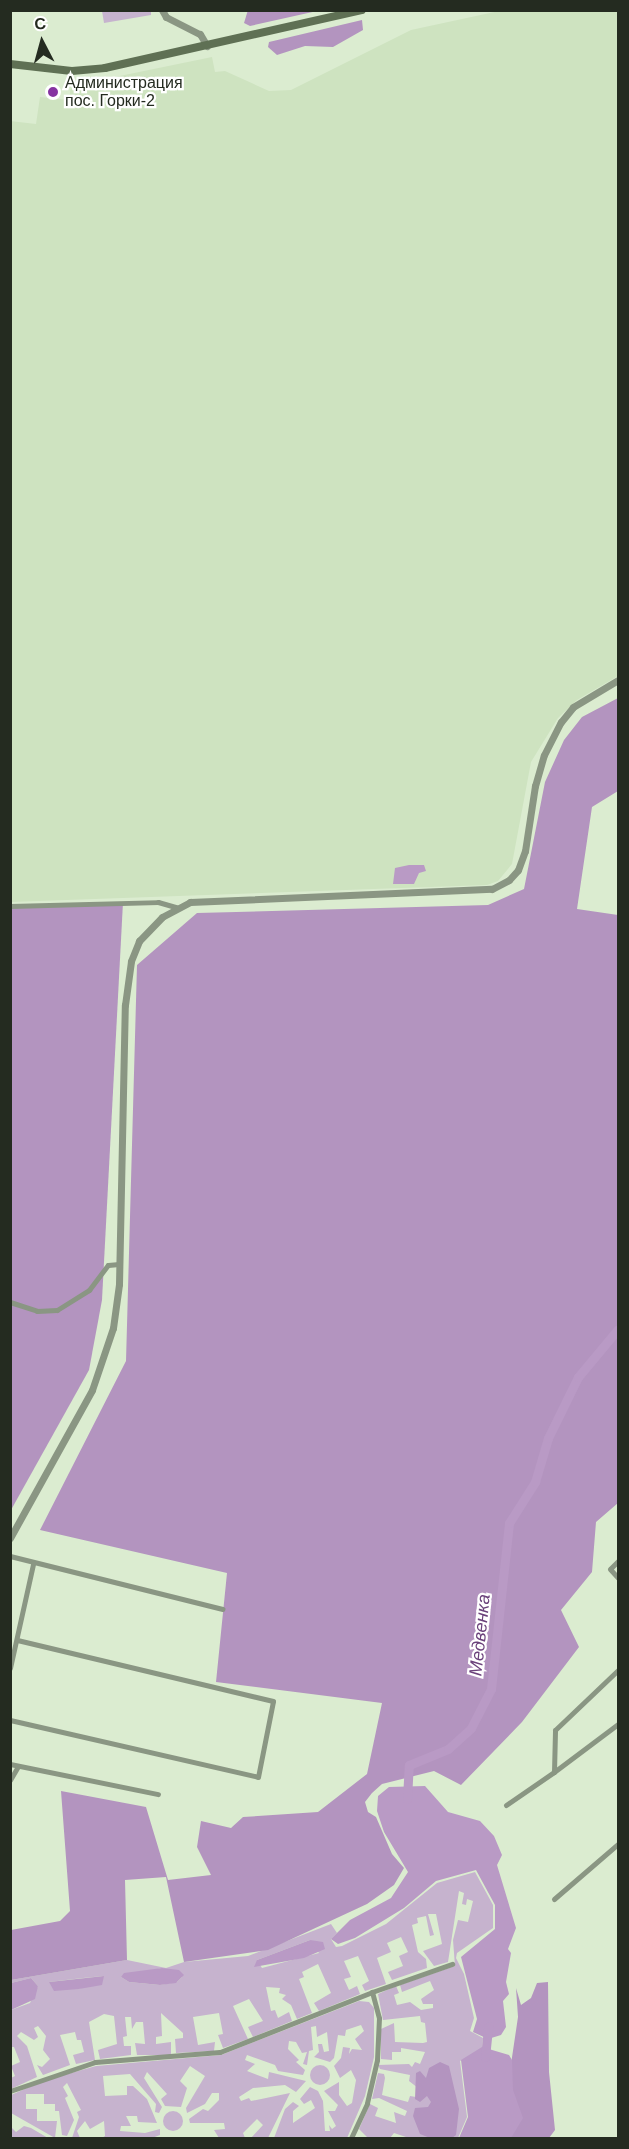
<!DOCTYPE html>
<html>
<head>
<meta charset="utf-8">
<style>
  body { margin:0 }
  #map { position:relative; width:629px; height:2149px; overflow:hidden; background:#dbecd0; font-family:Helvetica,sans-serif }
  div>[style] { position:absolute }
  .built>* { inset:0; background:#cee3c0 }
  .green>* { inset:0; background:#c6b3ce }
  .round { border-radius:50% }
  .forest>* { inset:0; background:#b394bf }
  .water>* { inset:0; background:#b99ac5 }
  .river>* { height:9px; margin:-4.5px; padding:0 4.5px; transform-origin:4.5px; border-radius:4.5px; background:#b99ac5 }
  .minor>* { height:5px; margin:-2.5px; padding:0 2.5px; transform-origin:2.5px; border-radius:2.5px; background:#8a9683 }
  .tertiary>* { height:7px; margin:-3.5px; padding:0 3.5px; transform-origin:3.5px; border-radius:3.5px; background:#8a9683 }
  .secondary>* { height:8px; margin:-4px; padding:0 4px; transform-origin:4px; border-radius:4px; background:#5f7054 }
  .dots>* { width:16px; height:16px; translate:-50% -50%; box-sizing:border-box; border:3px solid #fff; border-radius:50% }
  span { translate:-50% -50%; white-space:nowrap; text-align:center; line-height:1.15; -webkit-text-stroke:4.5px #fff; paint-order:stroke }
  .poi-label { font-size:16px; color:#242b20 }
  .left { translate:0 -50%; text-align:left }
  .water-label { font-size:18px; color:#6b427b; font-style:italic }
  .frame { position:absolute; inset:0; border:12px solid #242b20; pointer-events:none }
  .north { position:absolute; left:12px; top:12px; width:60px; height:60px; -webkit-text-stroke:4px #fff; paint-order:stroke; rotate:354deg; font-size:16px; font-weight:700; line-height:24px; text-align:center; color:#242b20 }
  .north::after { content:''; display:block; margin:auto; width:21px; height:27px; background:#242b20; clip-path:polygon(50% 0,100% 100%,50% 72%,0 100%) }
</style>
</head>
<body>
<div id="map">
  <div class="built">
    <div style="clip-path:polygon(499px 11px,618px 11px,618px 676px,577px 700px,558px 718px,531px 762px,512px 864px,498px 881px,487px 885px,11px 902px,10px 121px,36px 124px,40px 97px,69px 100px,71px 86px,212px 57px,215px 72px,225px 71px,269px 91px,291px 90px,411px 30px)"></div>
  </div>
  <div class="green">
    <div style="clip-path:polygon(102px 11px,151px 11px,151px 15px,104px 23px)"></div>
    <div style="clip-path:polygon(evenodd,475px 1872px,493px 1905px,493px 1928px,457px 1953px,456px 1958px,464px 1974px,474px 2018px,470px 2031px,483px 2038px,482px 2050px,460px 2061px,467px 2117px,458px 2138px,409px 2138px,394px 2133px,390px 2138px,368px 2138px,359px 2129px,370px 2104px,378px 2108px,375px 2116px,396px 2123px,394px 2112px,405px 2116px,407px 2111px,379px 2098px,372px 2099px,378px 2073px,384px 2074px,385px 2078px,382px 2095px,408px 2102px,410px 2096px,416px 2097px,418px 2088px,409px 2081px,410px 2075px,380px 2069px,378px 2065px,409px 2064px,412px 2067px,415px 2062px,420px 2064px,425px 2052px,401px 2048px,401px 2052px,392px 2052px,392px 2060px,381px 2059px,381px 2029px,394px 2023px,395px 2042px,423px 2043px,427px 2042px,425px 2023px,421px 2022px,420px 2016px,383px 2020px,378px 1994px,396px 1986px,399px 1993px,394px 1995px,397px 2005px,410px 2002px,421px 2010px,433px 2008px,433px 2004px,423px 2004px,421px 1999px,434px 1990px,430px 1981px,402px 1992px,400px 1985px,455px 1966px,453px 1940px,458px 1920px,468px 1922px,473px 1901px,467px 1899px,466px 1905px,462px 1904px,464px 1893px,459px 1891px,448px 1962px,434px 1966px,423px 1951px,442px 1944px,436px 1914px,428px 1914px,434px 1935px,430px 1936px,426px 1916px,417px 1918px,418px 1923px,412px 1925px,418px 1952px,426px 1959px,427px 1968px,392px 1980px,388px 1972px,403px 1966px,399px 1956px,408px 1952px,401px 1937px,387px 1943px,391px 1952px,377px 1958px,386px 1984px,365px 1991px,362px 1985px,369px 1981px,358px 1956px,344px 1961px,351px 1977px,344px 1979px,349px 1990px,357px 1986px,360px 1994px,319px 2011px,314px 2003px,331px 1993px,318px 1964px,302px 1972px,304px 1977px,299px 1979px,312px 2013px,297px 2019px,291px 2005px,282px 1999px,286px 1995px,279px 1993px,280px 1988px,266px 1987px,271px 2011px,275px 2010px,278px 2018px,289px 2012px,292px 2021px,253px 2037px,248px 2027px,263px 2021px,249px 1999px,233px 2006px,248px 2039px,223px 2048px,218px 2035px,223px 2034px,219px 2013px,193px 2017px,198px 2045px,215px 2042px,214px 2051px,176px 2053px,175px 2039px,183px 2038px,183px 2033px,161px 2013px,162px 2036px,156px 2037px,156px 2044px,171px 2042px,171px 2055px,137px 2055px,135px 2043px,145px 2044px,143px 2022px,136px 2022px,132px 2029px,131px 2017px,125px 2017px,127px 2036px,123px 2037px,124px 2046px,131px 2046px,131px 2055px,100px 2059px,98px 2050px,117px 2044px,114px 2016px,104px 2014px,89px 2022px,95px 2060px,76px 2064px,73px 2055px,84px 2052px,81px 2040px,77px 2040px,75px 2032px,60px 2035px,70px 2065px,43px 2075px,37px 2065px,42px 2067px,50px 2059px,43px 2050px,46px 2036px,38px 2026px,34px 2028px,38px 2037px,34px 2040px,21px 2032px,17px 2036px,27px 2046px,37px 2077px,11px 2089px,11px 2078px,15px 2076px,11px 2066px,20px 2062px,14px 2047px,11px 2047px,11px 2010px,30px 2003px,38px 1986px,31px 1978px,11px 1983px,11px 1980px,127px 1960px,166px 1968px,184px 1962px,248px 1956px,331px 1924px,337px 1933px,331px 1939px,336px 1947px,342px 1946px,386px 1924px,437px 1883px,475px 1872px,310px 1940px,319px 1953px,262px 1968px,257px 1960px,310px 1940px,475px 1872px,162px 1968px,182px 1977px,177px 1982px,160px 1985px,129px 1982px,121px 1977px,162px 1968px,475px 1872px,104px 1976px,79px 1989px,49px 1982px,83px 1978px,104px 1976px)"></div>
    <div style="clip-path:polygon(359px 2001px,369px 2002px,374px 2008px,374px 2057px,365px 2096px,347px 2138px,274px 2138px,285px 2109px,293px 2102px,299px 2106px,293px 2111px,293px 2123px,315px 2108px,311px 2100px,304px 2104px,300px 2099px,310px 2087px,318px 2091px,323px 2101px,325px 2131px,330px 2131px,329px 2125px,332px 2129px,336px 2126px,328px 2111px,335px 2111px,338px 2105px,324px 2091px,339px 2082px,339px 2095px,347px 2106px,352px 2103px,356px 2080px,351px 2070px,340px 2078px,334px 2066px,341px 2058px,343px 2047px,350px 2048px,349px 2054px,352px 2049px,362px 2050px,355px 2039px,364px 2031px,361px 2025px,346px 2030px,345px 2036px,338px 2035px,334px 2058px,330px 2062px,314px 2057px,319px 2052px,318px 2044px,322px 2044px,324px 2052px,329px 2051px,327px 2032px,317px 2037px,316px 2026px,311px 2027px,313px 2050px,309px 2051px,307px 2065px,303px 2064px,307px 2052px,302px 2053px,296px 2042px,289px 2041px,288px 2049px,299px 2060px,296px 2062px,305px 2070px,303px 2075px,278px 2071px,275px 2065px,247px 2055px,245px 2060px,255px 2064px,247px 2071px,268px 2079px,269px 2072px,306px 2081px,296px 2092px,285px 2085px,253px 2088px,239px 2097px,241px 2101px,249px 2098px,251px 2101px,290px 2093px,268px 2138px,251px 2138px,263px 2125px,257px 2119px,243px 2133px,245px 2138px,219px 2138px,214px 2130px,225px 2129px,224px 2123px,190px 2123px,189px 2119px,203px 2109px,208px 2111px,219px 2100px,219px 2093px,212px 2093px,205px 2104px,187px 2113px,186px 2108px,205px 2076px,190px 2066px,180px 2081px,187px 2088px,181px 2107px,165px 2106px,161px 2099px,167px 2094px,147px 2072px,144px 2078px,162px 2107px,159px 2113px,155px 2112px,156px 2104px,130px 2074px,103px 2076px,105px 2096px,127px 2095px,127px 2086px,133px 2086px,147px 2099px,157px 2123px,138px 2122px,137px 2116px,126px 2116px,131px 2126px,121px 2126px,120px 2131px,145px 2133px,160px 2129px,160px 2135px,152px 2138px,102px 2138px,105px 2136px,104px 2121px,90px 2129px,85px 2121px,77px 2131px,80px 2138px,72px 2138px,79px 2117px,77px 2112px,81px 2110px,67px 2083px,63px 2087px,68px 2096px,65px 2098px,74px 2120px,67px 2136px,62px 2135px,59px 2111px,55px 2111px,55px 2104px,44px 2104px,44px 2094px,26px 2094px,26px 2109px,37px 2109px,37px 2121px,57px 2121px,55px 2138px,11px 2113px,11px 2095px,43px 2081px,96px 2066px,221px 2055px)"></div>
    <div class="round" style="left:310px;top:2065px;width:20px;height:20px"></div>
    <div class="round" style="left:163px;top:2111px;width:20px;height:20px"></div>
    <div style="clip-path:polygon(24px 2126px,31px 2128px,48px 2138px,11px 2138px,11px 2127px,16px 2132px)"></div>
  </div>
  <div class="forest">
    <div style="clip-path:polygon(248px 10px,317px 10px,317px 11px,250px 26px,244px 23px)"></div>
    <div style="clip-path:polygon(362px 20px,363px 30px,333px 47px,305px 46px,277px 55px,268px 47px,269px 42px)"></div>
    <div style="clip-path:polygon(618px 698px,618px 791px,592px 807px,577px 909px,618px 915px,618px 1503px,596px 1522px,592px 1572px,561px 1610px,579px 1647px,522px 1722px,461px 1785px,434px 1771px,382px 1784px,372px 1793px,365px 1802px,368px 1812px,376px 1817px,392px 1854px,404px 1868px,394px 1885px,367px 1904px,268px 1950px,184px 1962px,166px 1877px,125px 1880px,127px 1960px,11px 1980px,11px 1930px,60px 1921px,70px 1911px,61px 1791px,146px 1807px,168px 1880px,211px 1875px,197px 1847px,201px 1821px,231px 1828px,243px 1817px,318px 1812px,367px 1774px,382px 1703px,216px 1682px,227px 1573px,40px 1530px,126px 1361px,137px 965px,197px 913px,488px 905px,524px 889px,545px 782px,564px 740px,582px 717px)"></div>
    <div style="clip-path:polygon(123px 902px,102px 1300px,89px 1370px,11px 1510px,11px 905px)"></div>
    <div style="clip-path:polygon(548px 1982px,549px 2072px,555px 2130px,549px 2138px,500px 2138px,518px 2017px,516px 1988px,521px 2005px,531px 1998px,537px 1983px)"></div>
    <div style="clip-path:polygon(440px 2062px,449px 2066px,459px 2109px,456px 2135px,452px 2138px,430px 2138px,420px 2134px,413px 2116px,415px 2108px,428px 2107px,431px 2102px,427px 2096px,420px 2102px,415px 2099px,416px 2073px,420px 2071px,426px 2078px,429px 2068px)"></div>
  </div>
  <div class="water">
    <div style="clip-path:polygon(409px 865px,424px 865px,426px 871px,419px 873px,414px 884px,393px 884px,395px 868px)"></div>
    <div style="clip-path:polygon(425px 1786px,448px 1812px,480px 1821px,494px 1836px,502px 1855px,497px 1865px,516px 1928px,508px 1949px,511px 1953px,506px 1982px,509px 1994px,503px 2001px,506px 2027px,501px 2035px,488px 2039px,473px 2032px,477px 2019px,461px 1957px,495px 1929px,495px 1905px,476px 1870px,436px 1881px,404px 1908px,355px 1938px,338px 1944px,331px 1939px,350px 1920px,391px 1898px,408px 1872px,384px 1832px,377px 1811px,378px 1796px,389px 1787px)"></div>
    <div style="clip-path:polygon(310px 1940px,323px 1942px,325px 1949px,304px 1958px,254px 1967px,257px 1960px)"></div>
    <div style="clip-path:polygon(162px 1968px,179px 1970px,184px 1975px,176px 1983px,160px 1985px,129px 1982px,121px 1977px,124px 1973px)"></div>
    <div style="clip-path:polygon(104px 1976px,102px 1985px,79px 1989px,54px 1991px,49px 1982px)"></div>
    <div style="clip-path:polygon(31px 1978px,38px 1986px,35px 1999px,11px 2010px,11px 1983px)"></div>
    <div style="clip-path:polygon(482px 2047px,509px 2055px,512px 2060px,513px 2090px,523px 2118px,511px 2138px,459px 2138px,468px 2117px,461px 2060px)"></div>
  </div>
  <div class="river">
    <div style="left:407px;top:1799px;width:34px;rotate:-87deg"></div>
    <div style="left:409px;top:1765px;width:42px;rotate:-22.3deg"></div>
    <div style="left:448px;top:1749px;width:31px;rotate:-42deg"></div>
    <div style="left:471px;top:1728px;width:44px;rotate:-62.9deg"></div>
    <div style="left:491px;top:1689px;width:167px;rotate:-83.8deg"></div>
    <div style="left:509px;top:1523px;width:49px;rotate:-57.6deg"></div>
    <div style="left:535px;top:1482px;width:46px;rotate:-73.5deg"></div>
    <div style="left:548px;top:1438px;width:68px;rotate:-63.8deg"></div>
    <div style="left:578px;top:1377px;width:62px;rotate:-50.2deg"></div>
    <div style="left:485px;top:2057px;width:31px;rotate:-84deg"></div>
  </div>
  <div class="minor">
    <div style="left:10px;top:906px;width:148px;rotate:-1.5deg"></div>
    <div style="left:158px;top:902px;width:19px;rotate:16deg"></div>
    <div style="left:10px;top:1302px;width:28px;rotate:18deg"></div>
    <div style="left:37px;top:1311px;width:20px;rotate:-3deg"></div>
    <div style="left:57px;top:1310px;width:38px;rotate:-32deg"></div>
    <div style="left:89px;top:1290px;width:31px;rotate:-53deg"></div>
    <div style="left:108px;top:1265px;width:11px;rotate:-5deg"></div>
    <div style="left:10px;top:1556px;width:219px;rotate:14deg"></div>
    <div style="left:618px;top:1561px;width:11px;rotate:135deg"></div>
    <div style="left:610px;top:1569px;width:12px;rotate:48deg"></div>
    <div style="left:10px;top:1668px;width:107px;rotate:-77.5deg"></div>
    <div style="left:10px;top:1720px;width:254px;rotate:12.9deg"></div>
    <div style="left:258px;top:1777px;width:77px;rotate:-78.8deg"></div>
    <div style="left:273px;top:1701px;width:263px;rotate:-166.6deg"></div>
    <div style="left:10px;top:1764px;width:151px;rotate:11.5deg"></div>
    <div style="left:554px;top:1772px;width:80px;rotate:-36.9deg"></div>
    <div style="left:10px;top:1780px;width:16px;rotate:-60deg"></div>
    <div style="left:506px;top:1805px;width:58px;rotate:-34.5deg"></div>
    <div style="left:554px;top:1772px;width:42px;rotate:-88.6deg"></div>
    <div style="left:555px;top:1730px;width:87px;rotate:-43.6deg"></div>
    <div style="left:554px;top:1899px;width:84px;rotate:-40.7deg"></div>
    <div style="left:10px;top:2091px;width:90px;rotate:-18.8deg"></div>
    <div style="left:95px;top:2062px;width:125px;rotate:-4.6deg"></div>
    <div style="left:220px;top:2052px;width:163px;rotate:-21.5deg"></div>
    <div style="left:351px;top:2138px;width:38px;rotate:-65deg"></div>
    <div style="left:367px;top:2103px;width:44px;rotate:-76.9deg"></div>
    <div style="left:377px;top:2060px;width:42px;rotate:-87.3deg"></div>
    <div style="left:379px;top:2018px;width:27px;rotate:-105deg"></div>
    <div style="left:372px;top:1992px;width:85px;rotate:-19.3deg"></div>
  </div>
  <div class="tertiary">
    <div style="left:162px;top:10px;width:8px;rotate:60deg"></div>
    <div style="left:166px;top:17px;width:38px;rotate:27deg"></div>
    <div style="left:200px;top:34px;width:14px;rotate:60deg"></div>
    <div style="left:10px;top:1538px;width:169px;rotate:-61deg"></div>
    <div style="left:92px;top:1390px;width:65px;rotate:-71.3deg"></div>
    <div style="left:113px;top:1328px;width:44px;rotate:-82.2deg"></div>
    <div style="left:119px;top:1284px;width:279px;rotate:-88.8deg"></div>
    <div style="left:125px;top:1005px;width:44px;rotate:-82.2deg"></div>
    <div style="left:131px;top:961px;width:22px;rotate:-68deg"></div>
    <div style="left:139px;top:941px;width:33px;rotate:-46deg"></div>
    <div style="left:162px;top:917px;width:32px;rotate:-28deg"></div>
    <div style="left:190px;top:902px;width:302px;rotate:-2.5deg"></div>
    <div style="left:492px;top:889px;width:19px;rotate:-28deg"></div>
    <div style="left:509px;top:880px;width:13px;rotate:-48deg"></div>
    <div style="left:518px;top:870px;width:20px;rotate:-70deg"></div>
    <div style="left:525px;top:851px;width:66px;rotate:-81.3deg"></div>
    <div style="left:535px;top:786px;width:32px;rotate:-74deg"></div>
    <div style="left:544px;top:755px;width:37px;rotate:-63deg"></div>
    <div style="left:561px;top:722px;width:19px;rotate:-51deg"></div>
    <div style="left:573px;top:707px;width:52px;rotate:-31deg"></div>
  </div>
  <div class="secondary">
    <div style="left:10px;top:64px;width:62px;rotate:6.4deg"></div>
    <div style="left:72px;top:71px;width:33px;rotate:-5deg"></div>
    <div style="left:105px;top:68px;width:263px;rotate:-12.7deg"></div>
  </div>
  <div class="dots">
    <div style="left:53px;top:92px;background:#8633a1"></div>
  </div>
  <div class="poi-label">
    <span class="left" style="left:65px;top:92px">Администрация<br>пос. Горки-2</span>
  </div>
  <div class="water-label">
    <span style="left:480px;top:1635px;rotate:-84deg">Медвенка</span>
  </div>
  <div class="frame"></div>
  <div class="north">С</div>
</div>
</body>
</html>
